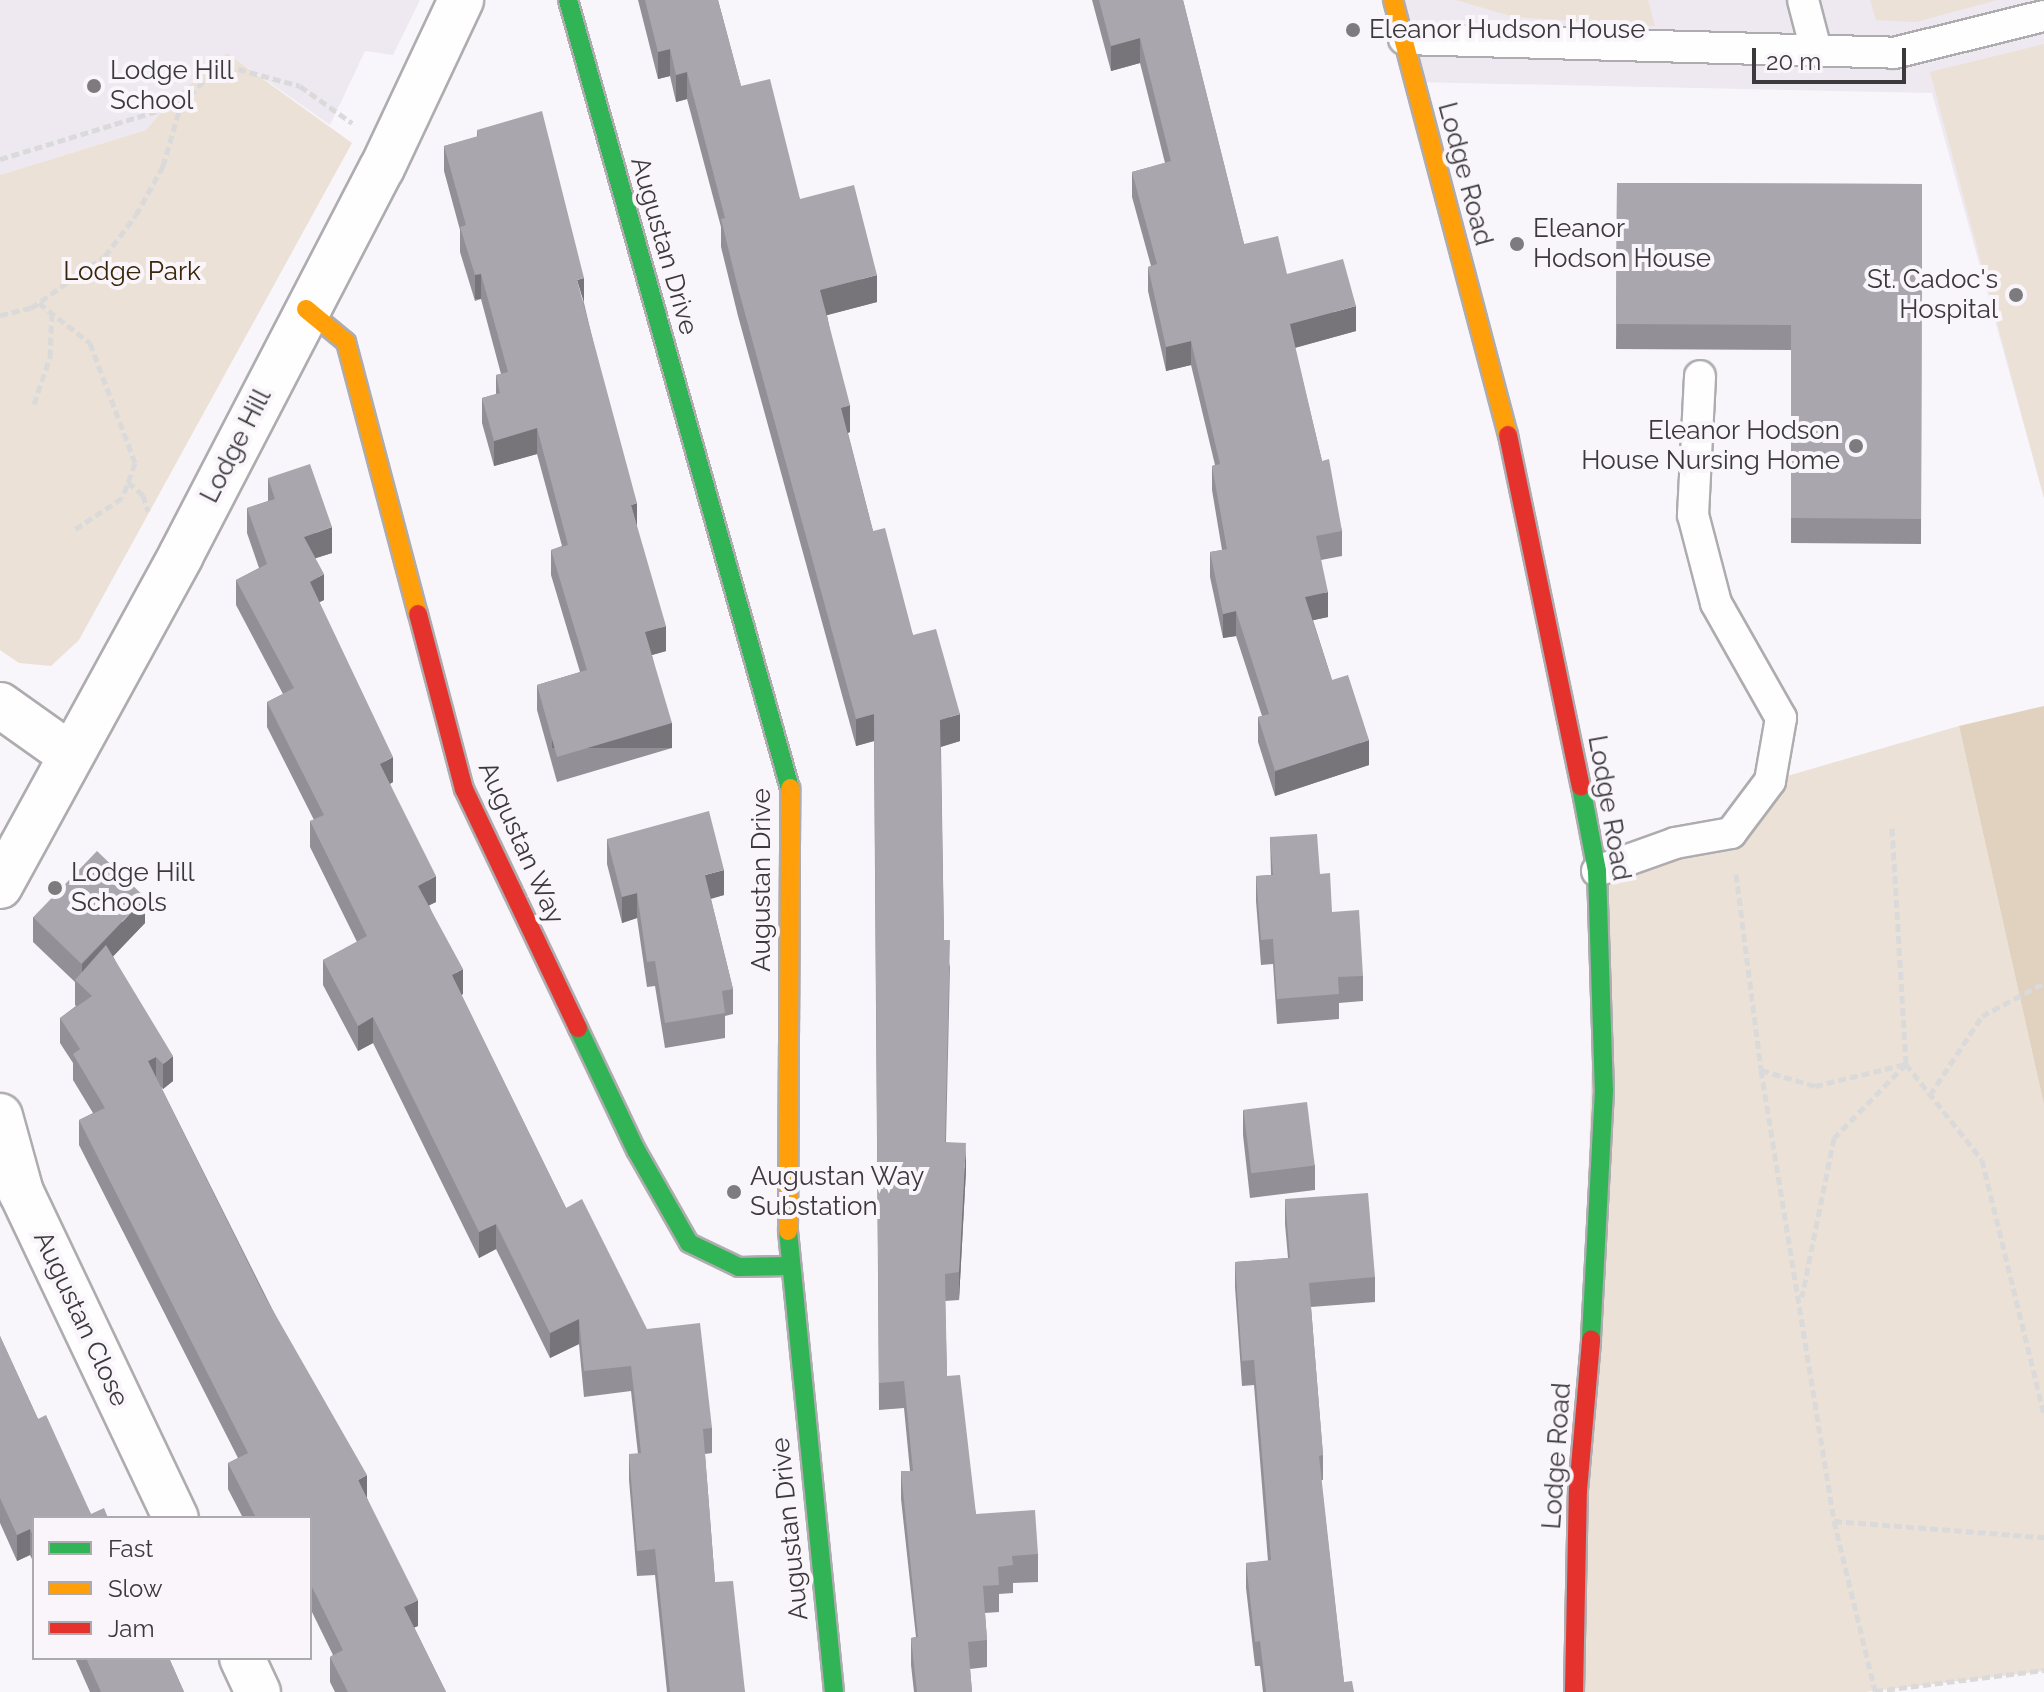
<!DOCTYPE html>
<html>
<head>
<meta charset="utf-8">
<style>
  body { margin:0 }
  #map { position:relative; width:2044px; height:1692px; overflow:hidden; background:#f8f6fa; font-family:Raleway,sans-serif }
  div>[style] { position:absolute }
  .built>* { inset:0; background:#eee8f0 }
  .green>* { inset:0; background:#ebe1d6 }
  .forest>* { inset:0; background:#e1d2c0 }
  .path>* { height:5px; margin-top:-2.5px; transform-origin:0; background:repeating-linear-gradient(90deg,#dadadb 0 8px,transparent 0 12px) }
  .roads { filter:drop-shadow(2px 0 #aeacaf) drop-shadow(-2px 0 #aeacaf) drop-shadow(0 2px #aeacaf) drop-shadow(0 -2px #aeacaf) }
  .lane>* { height:30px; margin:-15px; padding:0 15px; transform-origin:15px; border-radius:15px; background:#fefefe }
  .street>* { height:44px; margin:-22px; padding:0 22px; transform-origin:22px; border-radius:22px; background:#fefefe }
  .fast>* { height:18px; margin:-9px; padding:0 9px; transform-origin:9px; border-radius:9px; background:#30b455 }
  .slow>* { height:18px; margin:-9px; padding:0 9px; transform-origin:9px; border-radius:9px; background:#ff9f0a }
  .jam>* { height:18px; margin:-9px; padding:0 9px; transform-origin:9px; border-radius:9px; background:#e5322d }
  .wall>* { inset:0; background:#928f96 }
  .shaded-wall>* { inset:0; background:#77747a; transform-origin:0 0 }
  .building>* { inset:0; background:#aaa6ae; transform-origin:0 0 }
  .dots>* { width:22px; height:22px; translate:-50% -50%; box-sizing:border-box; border:4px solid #f9f5fb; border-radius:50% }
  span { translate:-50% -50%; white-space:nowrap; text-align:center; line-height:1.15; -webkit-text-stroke:8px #f9f5fb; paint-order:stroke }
  .poi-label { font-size:26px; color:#3b393c }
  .left { translate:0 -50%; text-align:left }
  .right { translate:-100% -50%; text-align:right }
  .street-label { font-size:26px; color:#3b393c }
  .park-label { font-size:26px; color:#392608 }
  .legend { position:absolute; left:32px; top:1516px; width:280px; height:144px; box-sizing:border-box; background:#f9f5fb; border:2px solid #adaaaf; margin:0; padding:10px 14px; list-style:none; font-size:24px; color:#3b393c }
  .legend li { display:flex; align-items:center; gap:16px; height:40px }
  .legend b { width:40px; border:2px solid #adaaaf }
  .scale { position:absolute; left:1752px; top:48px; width:154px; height:36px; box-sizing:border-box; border:4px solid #3b393c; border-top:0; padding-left:10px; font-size:24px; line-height:28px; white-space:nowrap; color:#3b393c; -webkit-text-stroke:6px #f9f5fb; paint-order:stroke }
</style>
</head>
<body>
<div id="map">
  <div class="built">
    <div style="clip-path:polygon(0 0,420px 0,393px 55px,365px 51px,330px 125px,227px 53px,174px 97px,146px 130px,0 175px)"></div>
    <div style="clip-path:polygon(1393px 0,2044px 0,2044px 498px,1932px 93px,1413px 82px)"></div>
  </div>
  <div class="green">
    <div style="clip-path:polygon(1456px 0,1648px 0,1655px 26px,1514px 17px)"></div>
    <div style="clip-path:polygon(1870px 0,1997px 0,1916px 22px,1876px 20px)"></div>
    <div style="clip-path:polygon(2044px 44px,2044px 498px,1930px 72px)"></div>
    <div style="clip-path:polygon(227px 53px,352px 143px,79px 640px,51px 666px,19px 663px,0 650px,0 175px,146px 130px,174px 97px)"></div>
    <div style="clip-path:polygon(1959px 726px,2044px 1105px,2044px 1671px,1865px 1692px,1574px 1692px,1597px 871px,1731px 833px,1770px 781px)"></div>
  </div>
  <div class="forest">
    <div style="clip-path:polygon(2044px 706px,2044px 1105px,1959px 726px)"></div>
  </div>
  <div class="path">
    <div style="left:0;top:159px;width:188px;rotate:-17deg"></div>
    <div style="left:39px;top:303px;width:65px;rotate:38.1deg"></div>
    <div style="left:90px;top:343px;width:128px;rotate:69.4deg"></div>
    <div style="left:135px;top:463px;width:37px;rotate:110deg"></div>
    <div style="left:122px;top:498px;width:58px;rotate:146.3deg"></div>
    <div style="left:0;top:315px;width:32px;rotate:-13deg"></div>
    <div style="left:31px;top:308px;width:90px;rotate:-35.1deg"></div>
    <div style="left:105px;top:256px;width:51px;rotate:-52.9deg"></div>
    <div style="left:136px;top:215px;width:56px;rotate:-61.1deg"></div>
    <div style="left:163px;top:166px;width:65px;rotate:-73.8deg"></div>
    <div style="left:181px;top:104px;width:34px;rotate:-45deg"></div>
    <div style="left:205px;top:80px;width:35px;rotate:-18deg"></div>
    <div style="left:238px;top:69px;width:64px;rotate:15.3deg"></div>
    <div style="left:300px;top:86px;width:64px;rotate:35.4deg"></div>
    <div style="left:34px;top:404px;width:50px;rotate:-71.2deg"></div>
    <div style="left:50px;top:357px;width:45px;rotate:-87.5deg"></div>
    <div style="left:128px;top:482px;width:20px;rotate:41deg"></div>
    <div style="left:143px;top:495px;width:17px;rotate:73deg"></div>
    <div style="left:1892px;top:828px;width:236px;rotate:86.6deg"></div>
    <div style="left:1906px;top:1064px;width:122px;rotate:51.6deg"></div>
    <div style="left:1982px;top:1160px;width:261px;rotate:76.3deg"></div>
    <div style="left:1736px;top:874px;width:198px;rotate:82.7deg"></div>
    <div style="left:1761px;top:1070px;width:457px;rotate:80.8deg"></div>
    <div style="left:1834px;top:1521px;width:175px;rotate:76.4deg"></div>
    <div style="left:1761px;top:1070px;width:56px;rotate:16.5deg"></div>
    <div style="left:1815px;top:1086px;width:94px;rotate:-13.6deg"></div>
    <div style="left:1906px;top:1064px;width:103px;rotate:134.2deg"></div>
    <div style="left:1834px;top:1138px;width:162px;rotate:101.4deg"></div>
    <div style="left:1930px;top:1095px;width:95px;rotate:-56.6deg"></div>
    <div style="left:1982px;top:1016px;width:70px;rotate:-28deg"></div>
    <div style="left:1834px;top:1521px;width:211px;rotate:4.4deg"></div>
    <div style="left:1875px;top:1691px;width:170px;rotate:-7.1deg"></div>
  </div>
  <div class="roads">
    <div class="lane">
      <div style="left:1803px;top:0;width:52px;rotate:75.4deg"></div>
      <div style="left:1404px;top:39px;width:490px;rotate:1.6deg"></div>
      <div style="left:1894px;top:53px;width:154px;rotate:-13.9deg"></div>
      <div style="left:1597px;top:871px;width:83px;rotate:-19.7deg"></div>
      <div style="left:1675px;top:843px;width:57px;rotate:-10.1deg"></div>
      <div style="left:1731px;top:833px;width:65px;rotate:-53.1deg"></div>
      <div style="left:1770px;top:781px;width:64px;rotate:-80.1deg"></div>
      <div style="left:1781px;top:718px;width:132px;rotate:-119.5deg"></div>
      <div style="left:1716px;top:603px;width:91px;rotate:-104.6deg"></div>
      <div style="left:1693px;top:515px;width:139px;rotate:-87.1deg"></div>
    </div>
    <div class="street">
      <div style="left:0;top:705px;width:85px;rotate:35.4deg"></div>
      <div style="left:0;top:886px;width:377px;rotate:-61.3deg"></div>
      <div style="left:181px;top:555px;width:436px;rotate:-62.6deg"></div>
      <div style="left:382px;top:168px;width:186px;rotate:-64.8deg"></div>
      <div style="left:0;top:1116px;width:79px;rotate:74.6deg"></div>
      <div style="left:21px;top:1192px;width:361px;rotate:64.6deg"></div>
      <div style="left:242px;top:1658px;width:38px;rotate:65deg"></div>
    </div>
    <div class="fast">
      <div style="left:568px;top:0;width:819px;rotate:74.27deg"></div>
      <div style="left:1581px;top:787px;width:86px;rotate:79.2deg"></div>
      <div style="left:1597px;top:871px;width:219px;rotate:88.2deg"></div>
      <div style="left:1604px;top:1090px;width:250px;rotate:93deg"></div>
      <div style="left:578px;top:1028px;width:135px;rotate:64.6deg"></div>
      <div style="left:636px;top:1150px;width:107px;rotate:60.3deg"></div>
      <div style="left:689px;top:1243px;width:55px;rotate:25.6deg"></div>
      <div style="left:739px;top:1267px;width:49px;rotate:-1.2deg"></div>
      <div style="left:788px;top:1231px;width:463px;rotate:84.3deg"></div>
    </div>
    <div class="slow">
      <div style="left:1393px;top:0;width:450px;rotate:75.2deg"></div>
      <div style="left:306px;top:309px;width:52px;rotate:39.5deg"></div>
      <div style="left:346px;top:342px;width:281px;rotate:75.2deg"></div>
      <div style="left:788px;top:1231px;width:443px;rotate:-89.7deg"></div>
    </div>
    <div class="jam">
      <div style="left:1508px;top:435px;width:359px;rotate:78.3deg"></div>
      <div style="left:418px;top:614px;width:181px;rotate:75.3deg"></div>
      <div style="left:464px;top:789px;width:265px;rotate:64.5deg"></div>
      <div style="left:1574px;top:1692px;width:202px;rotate:-88.9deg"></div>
      <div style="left:1578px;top:1490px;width:151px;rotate:-85deg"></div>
    </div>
  </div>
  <div class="wall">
    <div style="clip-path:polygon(638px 0,718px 0,741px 86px,800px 199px,877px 302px,827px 315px,850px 432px,848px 433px,873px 531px,913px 635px,960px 741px,941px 747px,944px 940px,950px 967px,946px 1142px,966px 1170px,959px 1300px,945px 1301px,947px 1376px,976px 1514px,1038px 1554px,1038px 1582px,1013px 1583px,1013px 1593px,999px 1594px,999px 1612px,985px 1613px,987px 1640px,987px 1667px,970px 1669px,972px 1692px,914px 1692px,911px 1665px,911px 1638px,916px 1637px,901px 1499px,901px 1471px,910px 1471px,904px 1408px,879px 1410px,874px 741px,856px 746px,738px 316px,721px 247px,721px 227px,687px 99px,676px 102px,670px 76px,658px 79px)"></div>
    <div style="clip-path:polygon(1092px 0,1183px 0,1244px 244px,1287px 274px,1356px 331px,1295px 348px,1322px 461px,1342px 531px,1342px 556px,1321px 560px,1328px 617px,1313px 620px,1332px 680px,1369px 765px,1275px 796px,1258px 742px,1258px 717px,1262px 716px,1236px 636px,1223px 638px,1210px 577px,1210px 552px,1222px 550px,1212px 490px,1212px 466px,1215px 465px,1191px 365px,1166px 371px,1148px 291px,1148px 267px,1151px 266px,1132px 197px,1132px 172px,1165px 163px,1140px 63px,1111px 71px)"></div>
    <div style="clip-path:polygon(477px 130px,584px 303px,666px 651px,652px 655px,672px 748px,557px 782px,537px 710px,537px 685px,580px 672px,551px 575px,551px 550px,562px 546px,537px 454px,494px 466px,482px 423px,482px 398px,496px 394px,496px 375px,501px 374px,481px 299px,475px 301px,460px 252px,460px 230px,444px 171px,444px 146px,477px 137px)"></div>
    <div style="clip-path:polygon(1617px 183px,1922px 184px,1921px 544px,1791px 543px,1791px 350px,1616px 349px)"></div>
    <div style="clip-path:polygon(268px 478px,332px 553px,315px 558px,324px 600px,319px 602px,393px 782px,390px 784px,436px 902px,429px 905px,463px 994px,461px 995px,566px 1208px,712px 1428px,712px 1453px,705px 1454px,715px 1582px,745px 1692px,667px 1692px,655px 1575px,637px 1576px,629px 1480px,629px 1454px,638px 1454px,631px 1391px,584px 1397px,579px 1344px,550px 1358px,496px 1249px,479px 1258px,373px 1043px,358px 1051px,323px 985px,323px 960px,357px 942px,310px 847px,310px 821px,314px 820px,267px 727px,267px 702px,283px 694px,236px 605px,236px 580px,259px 568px,247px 533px,247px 508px,268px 501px)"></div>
    <div style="clip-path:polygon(1270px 837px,1320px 874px,1332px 912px,1363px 976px,1363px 1001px,1339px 1003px,1339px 1019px,1277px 1024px,1273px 964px,1261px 965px,1256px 901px,1256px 876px,1271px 875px)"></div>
    <div style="clip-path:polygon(607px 839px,724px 895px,711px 899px,733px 989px,733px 1014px,725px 1016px,725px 1038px,665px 1048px,655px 986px,647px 987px,637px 918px,622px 923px,607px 864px)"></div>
    <div style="clip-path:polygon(33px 917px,145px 923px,113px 956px,173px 1081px,163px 1089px,161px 1087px,367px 1498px,418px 1626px,414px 1627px,446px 1692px,335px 1692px,330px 1682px,330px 1657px,333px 1655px,310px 1608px,310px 1518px,243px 1518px,228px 1489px,228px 1463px,238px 1458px,79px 1145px,79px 1120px,93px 1113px,73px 1080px,73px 1063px,60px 1043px,60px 1018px,76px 1006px,75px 1005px,75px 982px,33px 942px)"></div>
    <div style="clip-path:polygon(1243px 1110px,1315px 1165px,1315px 1190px,1250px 1198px,1243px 1135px)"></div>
    <div style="clip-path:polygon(1285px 1199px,1375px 1277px,1375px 1302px,1311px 1307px,1323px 1455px,1323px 1480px,1321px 1480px,1344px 1682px,1354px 1692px,1263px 1692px,1260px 1666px,1255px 1666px,1246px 1588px,1246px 1563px,1268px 1561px,1254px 1385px,1242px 1386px,1235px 1287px,1235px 1262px,1288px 1258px,1285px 1224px)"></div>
    <div style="clip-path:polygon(0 1336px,38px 1419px,91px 1514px,108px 1518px,34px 1518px,34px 1563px,30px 1555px,17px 1561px,0 1523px)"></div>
    <div style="clip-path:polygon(75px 1658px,169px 1658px,184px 1692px,90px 1692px)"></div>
  </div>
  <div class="shaded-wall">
    <div style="clip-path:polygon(1140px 38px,1140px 63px,1111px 71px,1111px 46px)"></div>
    <div style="clip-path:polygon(670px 49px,670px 76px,658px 79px,658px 52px)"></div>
    <div style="clip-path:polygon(687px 72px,687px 99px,676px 102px,676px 75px)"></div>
    <div style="left:481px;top:274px;width:25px;height:6px;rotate:90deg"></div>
    <div style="clip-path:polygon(877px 275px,877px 302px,820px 317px,820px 290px)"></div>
    <div style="clip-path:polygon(584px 278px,584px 303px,577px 280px)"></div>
    <div style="clip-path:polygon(1356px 306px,1356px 331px,1290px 349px,1290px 324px)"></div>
    <div style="clip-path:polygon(1191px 341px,1191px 365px,1166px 371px,1166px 347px)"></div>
    <div style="clip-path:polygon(850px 405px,850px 432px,841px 435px,841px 408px)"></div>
    <div style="clip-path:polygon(537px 428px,537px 454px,494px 466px,494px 441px)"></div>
    <div style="clip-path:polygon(637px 503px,637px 528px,631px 505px)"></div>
    <div style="clip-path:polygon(332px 527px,332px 553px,304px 562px,304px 537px)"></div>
    <div style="clip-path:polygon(324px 574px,324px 600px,310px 607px,310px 582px)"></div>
    <div style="clip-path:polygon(1328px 592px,1328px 617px,1305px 622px,1305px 597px)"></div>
    <div style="clip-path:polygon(1236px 611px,1236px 636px,1223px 638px,1223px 614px)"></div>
    <div style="clip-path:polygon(666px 626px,666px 651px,645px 657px,645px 632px)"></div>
    <div style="clip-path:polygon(874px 714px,874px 741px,856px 746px,856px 719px)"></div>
    <div style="clip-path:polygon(960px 714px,960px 741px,940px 747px,940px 720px)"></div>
    <div style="left:672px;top:723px;width:25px;height:120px;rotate:90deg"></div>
    <div style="clip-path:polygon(1369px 740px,1369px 765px,1275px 796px,1275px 771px)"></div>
    <div style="clip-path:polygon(393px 757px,393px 782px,380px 789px,380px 764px)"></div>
    <div style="clip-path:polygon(724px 870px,724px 895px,705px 900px,705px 875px)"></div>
    <div style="clip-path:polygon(436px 876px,436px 902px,418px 911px,418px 886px)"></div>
    <div style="clip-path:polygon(637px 893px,637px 918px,622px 923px,622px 897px)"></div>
    <div style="clip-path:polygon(145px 898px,145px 923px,83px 988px,82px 986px,82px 964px)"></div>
    <div style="clip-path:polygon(463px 969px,463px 994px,452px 1000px,452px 975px)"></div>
    <div style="clip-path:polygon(373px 1017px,373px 1043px,358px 1051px,358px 1026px)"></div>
    <div style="clip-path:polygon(173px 1056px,173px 1081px,163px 1089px,163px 1064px)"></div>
    <div style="clip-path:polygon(156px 1057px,156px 1082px,148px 1061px)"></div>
    <div style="clip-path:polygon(966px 1143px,966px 1170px,959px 1300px,959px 1272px)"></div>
    <div style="clip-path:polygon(496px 1224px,496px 1249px,479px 1258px,479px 1232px)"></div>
    <div style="clip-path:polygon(579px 1319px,579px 1344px,550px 1358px,550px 1333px)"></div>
    <div style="clip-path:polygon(367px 1475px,367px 1500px,358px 1480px)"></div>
    <div style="clip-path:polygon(30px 1529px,30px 1555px,17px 1561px,17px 1535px)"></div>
    <div style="clip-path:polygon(418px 1600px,418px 1626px,404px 1632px,404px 1607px)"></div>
  </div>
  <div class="building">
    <div style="clip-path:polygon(645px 0,718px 0,741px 86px,770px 79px,800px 199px,854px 185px,877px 275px,820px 290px,850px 405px,841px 408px,873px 531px,885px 528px,913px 635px,936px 629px,960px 714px,940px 720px,944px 940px,950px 940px,945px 1142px,966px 1143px,959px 1272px,945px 1274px,947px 1376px,960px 1375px,976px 1514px,1035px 1510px,1038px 1554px,1012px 1556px,1013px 1565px,998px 1567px,999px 1585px,983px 1586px,987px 1640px,968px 1642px,972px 1692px,917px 1692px,911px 1638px,918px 1637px,901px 1471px,913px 1471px,904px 1381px,879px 1383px,874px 714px,856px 719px,738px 288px,721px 219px,725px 218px,687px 72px,676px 75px,670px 49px,658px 52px)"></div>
    <div style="clip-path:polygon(1099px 0,1183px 0,1244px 244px,1278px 236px,1287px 274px,1343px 259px,1356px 306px,1290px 324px,1322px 461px,1329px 459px,1342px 531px,1316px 536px,1328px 592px,1305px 597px,1332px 680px,1348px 675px,1369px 740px,1275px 771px,1258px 717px,1269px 714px,1236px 611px,1223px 614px,1210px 552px,1227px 549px,1212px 466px,1220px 464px,1191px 341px,1166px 347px,1148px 267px,1157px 264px,1132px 172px,1171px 161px,1140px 38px,1111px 46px)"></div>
    <div style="clip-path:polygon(542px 111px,584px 278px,577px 280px,637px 503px,631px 505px,666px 626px,645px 632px,672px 723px,557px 757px,537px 685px,587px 670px,551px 550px,568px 545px,537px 428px,494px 441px,482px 398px,500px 393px,496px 375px,508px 372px,481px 274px,475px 275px,460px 227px,466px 225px,444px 146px,478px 136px,477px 130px)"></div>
    <div style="clip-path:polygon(1617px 183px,1922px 184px,1921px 519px,1791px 518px,1791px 325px,1616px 324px)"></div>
    <div style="clip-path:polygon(310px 464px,332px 527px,304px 537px,324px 574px,310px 582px,393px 757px,380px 764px,436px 876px,418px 886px,463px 969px,452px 975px,566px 1208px,582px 1199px,647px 1329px,700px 1323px,712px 1428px,703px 1429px,715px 1582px,733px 1581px,745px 1692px,670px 1692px,655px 1549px,637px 1551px,629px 1454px,641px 1453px,631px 1366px,584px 1371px,579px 1319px,550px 1333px,496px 1224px,479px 1232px,373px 1017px,358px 1026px,323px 960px,367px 936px,310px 821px,324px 815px,267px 702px,294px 688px,236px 580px,267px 564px,247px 508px,275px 499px,268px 478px)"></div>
    <div style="clip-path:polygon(709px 811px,724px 870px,705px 875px,733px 989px,722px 991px,725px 1013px,665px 1023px,655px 961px,647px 962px,637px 893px,622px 897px,607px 839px)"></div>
    <div style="clip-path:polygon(1317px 834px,1320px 874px,1330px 873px,1332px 912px,1359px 910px,1363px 976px,1338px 977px,1339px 994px,1277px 999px,1273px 939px,1261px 940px,1256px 876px,1273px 875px,1270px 837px)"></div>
    <div style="left:97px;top:851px;width:67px;height:92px;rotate:44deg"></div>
    <div style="clip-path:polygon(106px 945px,173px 1056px,163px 1064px,156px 1057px,148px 1061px,263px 1293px,367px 1475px,358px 1480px,418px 1600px,404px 1607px,446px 1692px,348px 1692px,330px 1657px,343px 1650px,310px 1583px,310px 1518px,256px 1518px,228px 1463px,248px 1453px,79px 1120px,105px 1108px,73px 1054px,80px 1049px,60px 1018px,92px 996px,75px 980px)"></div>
    <div style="left:1307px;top:1102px;width:64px;height:64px;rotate:83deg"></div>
    <div style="clip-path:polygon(1368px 1193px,1375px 1277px,1309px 1283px,1323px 1455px,1319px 1456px,1344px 1682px,1352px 1681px,1354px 1692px,1266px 1692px,1260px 1641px,1255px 1642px,1246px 1563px,1271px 1560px,1254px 1360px,1242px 1361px,1235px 1262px,1290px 1258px,1285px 1199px)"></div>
    <div style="clip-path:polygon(0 1336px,38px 1419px,46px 1415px,91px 1514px,104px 1508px,108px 1518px,34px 1518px,34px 1538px,30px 1529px,17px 1535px,0 1498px)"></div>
    <div style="clip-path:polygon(86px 1658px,169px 1658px,184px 1692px,101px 1692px)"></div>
  </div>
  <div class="dots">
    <div style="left:1353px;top:30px;background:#7d7b7e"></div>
    <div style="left:94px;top:86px;background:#7d7b7e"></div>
    <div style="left:1517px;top:244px;background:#7d7b7e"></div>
    <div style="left:2016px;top:295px;background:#7d7b7e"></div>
    <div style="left:1856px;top:446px;background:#7d7b7e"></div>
    <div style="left:55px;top:888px;background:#7d7b7e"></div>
    <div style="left:734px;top:1192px;background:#7d7b7e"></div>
  </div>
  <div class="poi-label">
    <span class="left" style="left:1369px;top:30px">Eleanor Hudson House</span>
    <span class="left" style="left:110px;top:86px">Lodge Hill<br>School</span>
    <span class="left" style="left:1533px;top:244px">Eleanor<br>Hodson House</span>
    <span class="right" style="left:1998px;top:295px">St. Cadoc's<br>Hospital</span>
    <span class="right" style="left:1840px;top:446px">Eleanor Hodson<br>House Nursing Home</span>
    <span class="left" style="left:71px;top:888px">Lodge Hill<br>Schools</span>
    <span class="left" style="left:750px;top:1192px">Augustan Way<br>Substation</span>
  </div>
  <div class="street-label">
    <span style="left:1465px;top:174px;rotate:75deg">Lodge Road</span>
    <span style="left:664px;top:246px;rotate:74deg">Augustan Drive</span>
    <span style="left:236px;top:446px;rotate:-63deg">Lodge Hill</span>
    <span style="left:1609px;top:808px;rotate:80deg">Lodge Road</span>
    <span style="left:521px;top:843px;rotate:66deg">Augustan Way</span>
    <span style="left:762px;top:880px;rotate:-90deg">Augustan Drive</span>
    <span style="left:81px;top:1319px;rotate:65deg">Augustan Close</span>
    <span style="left:1557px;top:1456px;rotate:-86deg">Lodge Road</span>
    <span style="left:790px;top:1529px;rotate:-96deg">Augustan Drive</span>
  </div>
  <div class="park-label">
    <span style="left:132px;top:272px">Lodge Park</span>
  </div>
  <ul class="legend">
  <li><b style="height:10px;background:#30b455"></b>Fast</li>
  <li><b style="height:10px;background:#ff9f0a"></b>Slow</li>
  <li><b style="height:10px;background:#e5322d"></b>Jam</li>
  </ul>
  <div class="scale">20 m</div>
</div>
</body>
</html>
